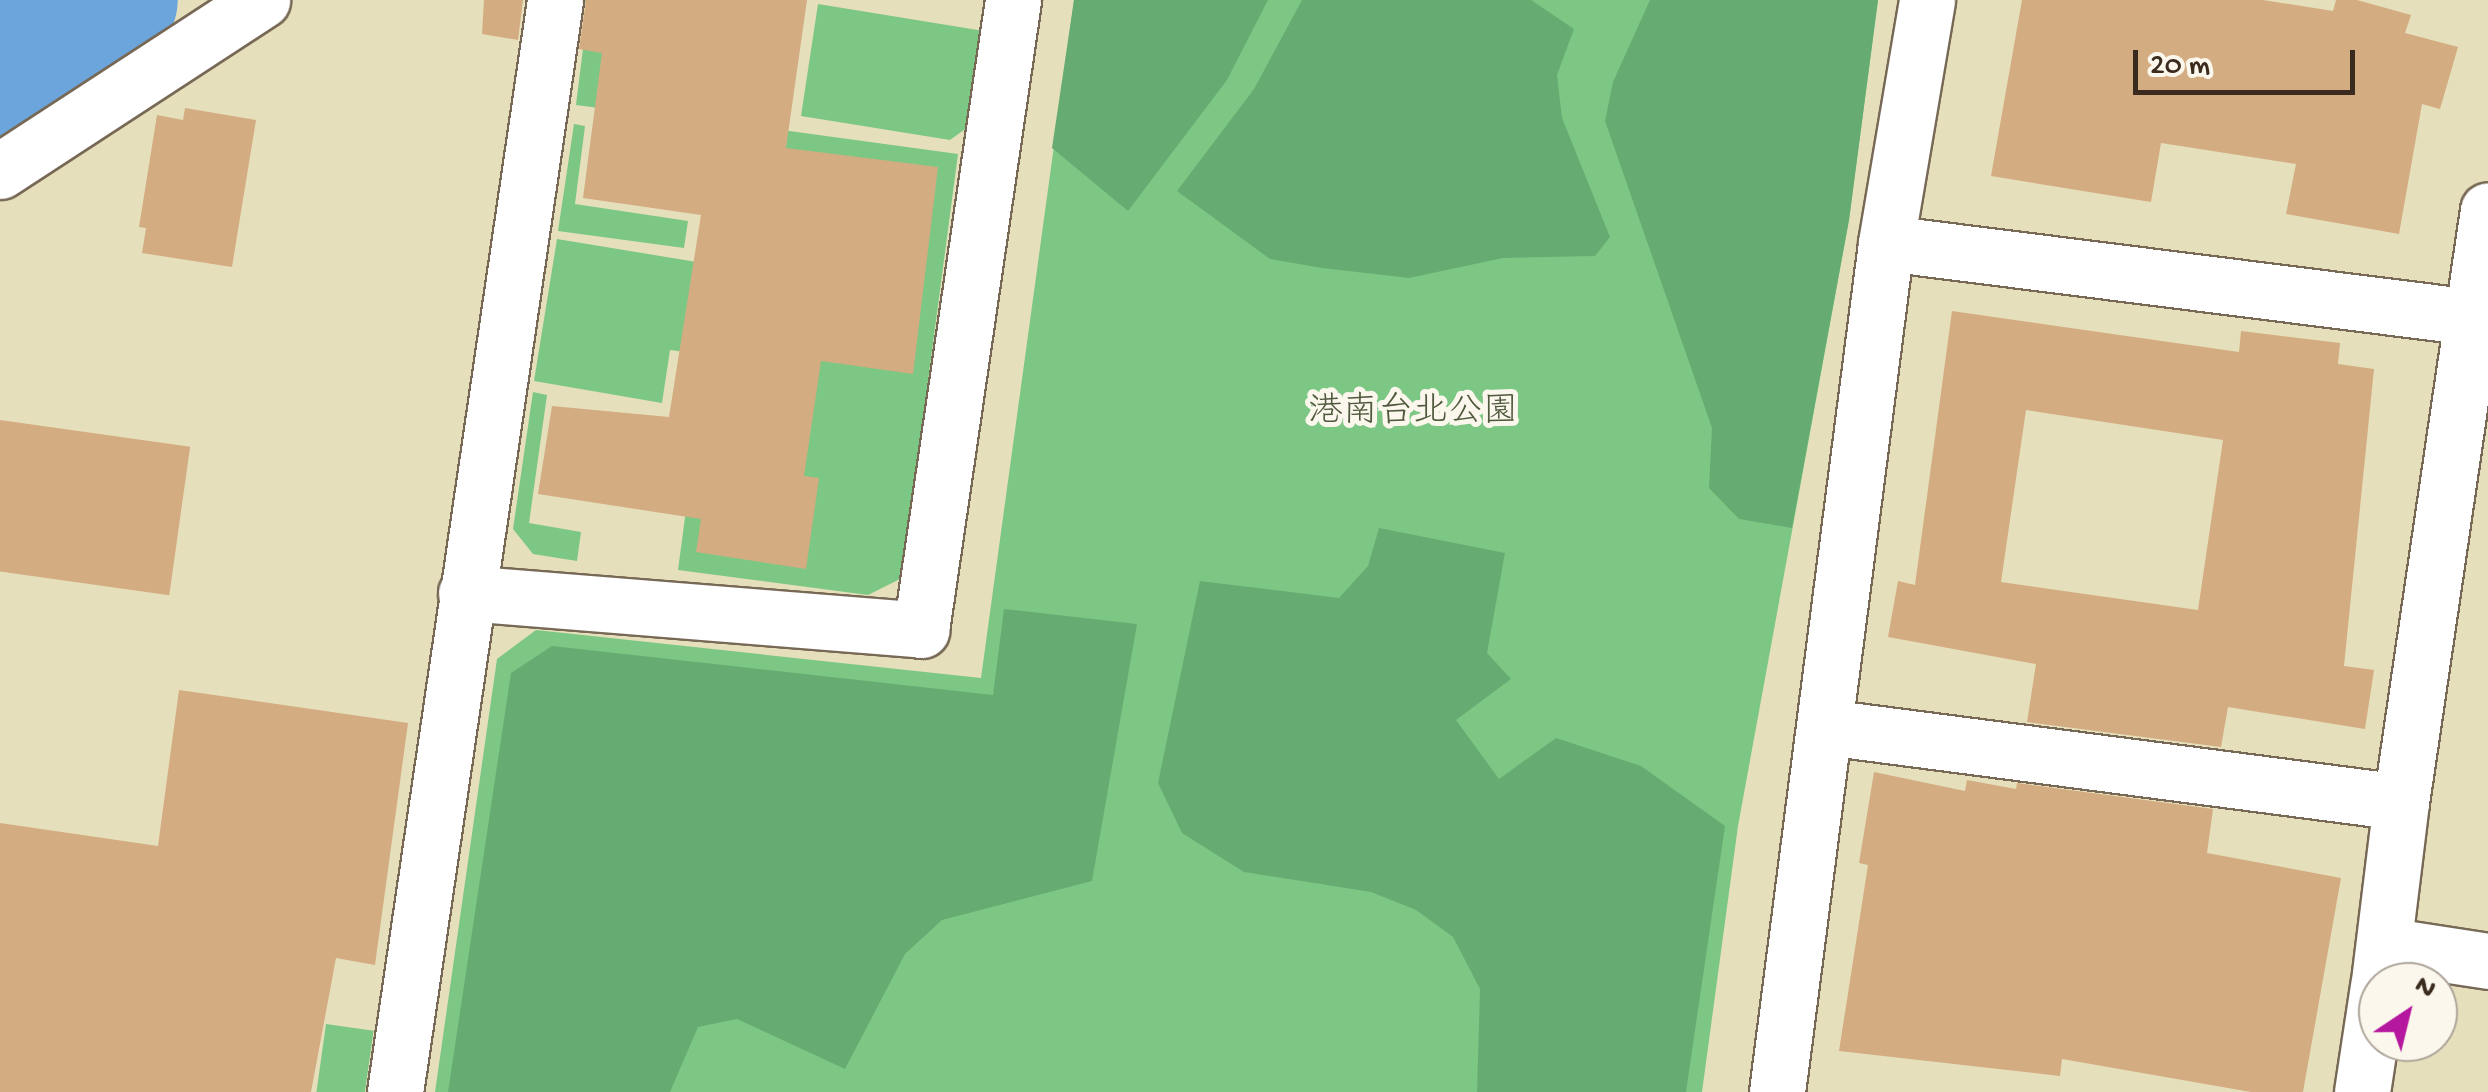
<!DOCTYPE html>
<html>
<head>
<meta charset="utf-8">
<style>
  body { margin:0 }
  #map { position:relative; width:2488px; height:1092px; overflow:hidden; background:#e6dfbb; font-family:"Gochi Hand","Klee One",sans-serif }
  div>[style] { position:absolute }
  .green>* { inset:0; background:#7dc785; transform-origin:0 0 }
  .forest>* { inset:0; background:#66ac72 }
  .river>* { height:132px; margin:-66px; padding:0 66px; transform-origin:66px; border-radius:66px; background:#6ca5db }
  .building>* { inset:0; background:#d3ac82; transform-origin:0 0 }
  .roads { filter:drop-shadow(2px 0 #776955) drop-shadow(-2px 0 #776955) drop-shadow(0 2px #776955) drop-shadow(0 -2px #776955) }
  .minor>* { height:55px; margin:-27.5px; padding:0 27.5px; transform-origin:27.5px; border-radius:27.5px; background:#fff }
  span { translate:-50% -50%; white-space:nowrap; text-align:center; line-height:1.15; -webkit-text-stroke:10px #fbf7ec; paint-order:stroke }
  .park-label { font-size:35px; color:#4f593d }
  .north { position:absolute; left:2358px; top:962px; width:100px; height:100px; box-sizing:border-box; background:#fbf7ec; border:2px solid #aea59a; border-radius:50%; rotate:35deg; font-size:28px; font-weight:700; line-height:40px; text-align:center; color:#3b2a1e }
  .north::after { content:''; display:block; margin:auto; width:35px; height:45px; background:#b5179e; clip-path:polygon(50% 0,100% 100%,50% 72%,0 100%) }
  .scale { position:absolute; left:2133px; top:50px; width:222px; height:45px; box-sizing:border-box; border:5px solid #3b2a1e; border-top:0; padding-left:12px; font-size:30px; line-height:35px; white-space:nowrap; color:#3b2a1e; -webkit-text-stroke:8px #fbf7ec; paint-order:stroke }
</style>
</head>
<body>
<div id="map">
  <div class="green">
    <div style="clip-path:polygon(589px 0,738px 124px,958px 154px,902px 578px,868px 595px,678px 570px,737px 126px,576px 105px)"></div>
    <div style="clip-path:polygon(1074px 0,1878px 0,1849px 220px,1738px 826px,1702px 1092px,435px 1092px,497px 659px,536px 630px,981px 678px)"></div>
    <div style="clip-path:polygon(818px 4px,984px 31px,968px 127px,950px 140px,801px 116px)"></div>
    <div style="clip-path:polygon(574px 124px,585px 126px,575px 204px,688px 221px,684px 248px,558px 231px)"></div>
    <div style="clip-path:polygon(557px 239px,715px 265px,700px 354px,670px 350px,662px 403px,534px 381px)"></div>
    <div style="clip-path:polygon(533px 392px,547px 395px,529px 523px,581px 532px,577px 561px,533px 554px,513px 529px)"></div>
    <div style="left:326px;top:1024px;width:48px;height:69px;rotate:8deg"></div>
  </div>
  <div class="forest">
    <div style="clip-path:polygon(1074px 0,1268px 0,1227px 80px,1128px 211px,1052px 148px)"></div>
    <div style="clip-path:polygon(1302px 0,1531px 0,1574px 29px,1557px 75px,1562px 118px,1610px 237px,1595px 256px,1503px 258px,1409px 278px,1322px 268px,1270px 259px,1177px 191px,1254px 89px)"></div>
    <div style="clip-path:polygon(1650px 0,1878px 0,1849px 220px,1792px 528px,1739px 519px,1709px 488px,1712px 428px,1605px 121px,1613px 82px)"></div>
    <div style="clip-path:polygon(1379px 528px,1505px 553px,1487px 653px,1511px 679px,1456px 720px,1499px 779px,1556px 738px,1641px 766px,1725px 826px,1686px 1092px,1477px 1092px,1480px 989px,1453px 937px,1416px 910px,1371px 892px,1244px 872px,1182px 833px,1158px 783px,1200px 581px,1339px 598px,1368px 566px)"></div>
    <div style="clip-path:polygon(1004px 609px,1137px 624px,1092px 881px,942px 920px,905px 954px,845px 1069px,737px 1019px,698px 1027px,670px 1092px,448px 1092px,511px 673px,552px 646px,993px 695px)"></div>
  </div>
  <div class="river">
    <div style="left:0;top:74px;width:134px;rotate:-33.5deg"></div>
  </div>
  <div class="building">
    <div style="clip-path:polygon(484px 0,523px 0,518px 40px,482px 34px)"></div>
    <div style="clip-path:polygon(586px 0,807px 0,786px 148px,938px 167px,913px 374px,821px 361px,804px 476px,819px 478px,806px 569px,696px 552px,701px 519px,538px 494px,552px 406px,669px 417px,701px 215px,583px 198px,602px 53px,579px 49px)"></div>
    <div style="clip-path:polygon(2022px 0,2263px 0,2333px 11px,2336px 0,2357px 0,2411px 15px,2405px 33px,2458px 47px,2440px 109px,2422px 104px,2399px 234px,2286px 214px,2296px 164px,2161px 143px,2151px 202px,1991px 176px)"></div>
    <div style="clip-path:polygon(185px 108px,256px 120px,232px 267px,142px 253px,146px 228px,139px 227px,157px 115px,183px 120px)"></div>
    <div style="clip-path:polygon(evenodd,1952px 311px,2239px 352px,2241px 331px,2340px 343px,2338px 364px,2374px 369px,2344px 666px,2374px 670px,2365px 729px,2228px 707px,2221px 747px,2027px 722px,2036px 664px,1888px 637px,1898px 581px,1915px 585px,1952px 311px,2026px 410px,2223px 440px,2198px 610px,2001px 582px,2026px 410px)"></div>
    <div style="left:0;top:420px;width:192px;height:150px;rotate:8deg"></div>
    <div style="clip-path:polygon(179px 690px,408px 723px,375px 965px,336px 958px,311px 1092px,0 1092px,0 823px,158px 846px)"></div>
    <div style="clip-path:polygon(1874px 772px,1965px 791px,1967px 780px,2016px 789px,2017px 783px,2213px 809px,2207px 853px,2341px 878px,2303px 1092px,2251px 1092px,2062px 1059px,2060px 1076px,1839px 1051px,1868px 865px,1859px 863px)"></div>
  </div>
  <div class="roads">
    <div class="minor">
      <div style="left:0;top:171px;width:313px;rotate:-33.1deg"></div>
      <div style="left:1886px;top:243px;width:607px;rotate:7.2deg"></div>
      <div style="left:466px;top:593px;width:457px;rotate:4.6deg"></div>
      <div style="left:921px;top:630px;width:637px;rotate:-81.69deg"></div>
      <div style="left:1826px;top:727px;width:580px;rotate:7.43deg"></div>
      <div style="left:2401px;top:802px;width:181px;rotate:97deg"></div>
      <div style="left:2401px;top:802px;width:598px;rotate:-81.64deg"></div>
      <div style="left:2384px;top:945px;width:105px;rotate:8.7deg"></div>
      <div style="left:395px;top:1092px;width:1104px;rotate:-81.66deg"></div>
      <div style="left:1777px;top:1092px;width:856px;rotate:-82.68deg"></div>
      <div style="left:1886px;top:243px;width:246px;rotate:-80.4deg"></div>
      <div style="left:2362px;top:1092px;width:107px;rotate:-81.4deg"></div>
    </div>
  </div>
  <div class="park-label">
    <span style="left:1413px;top:414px">港南台北公園</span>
  </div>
  <div class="north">N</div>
  <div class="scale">20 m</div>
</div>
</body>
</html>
